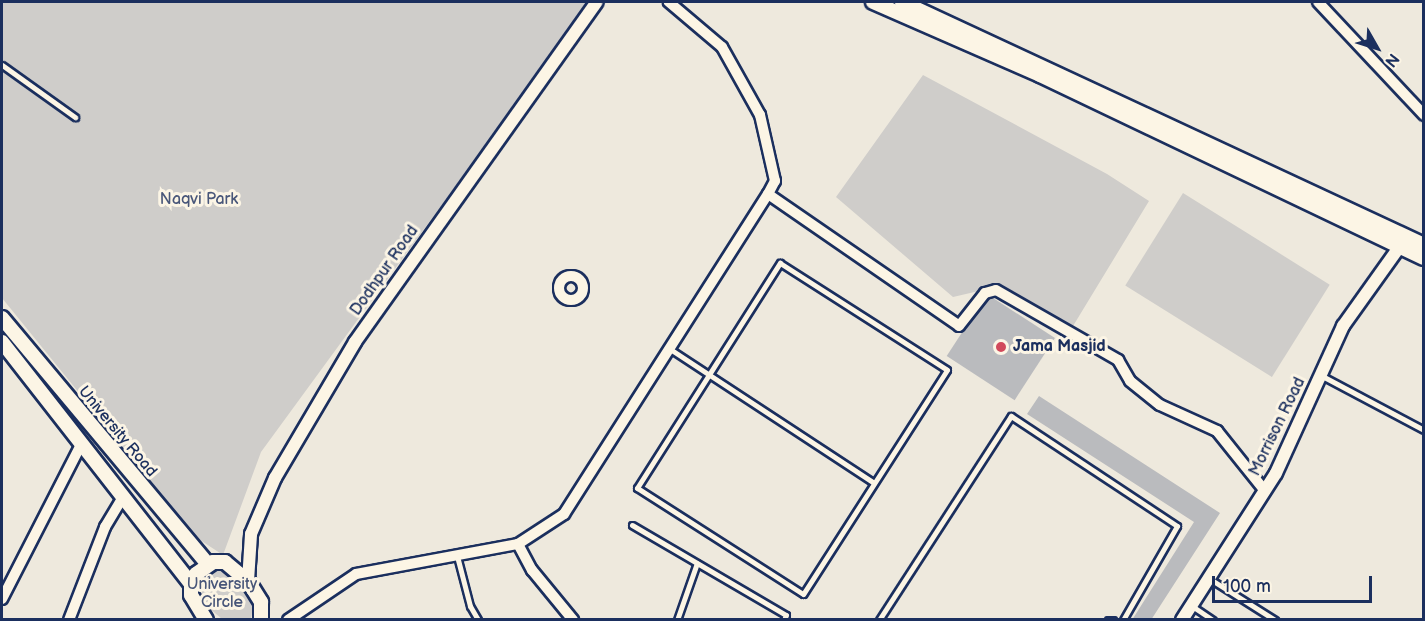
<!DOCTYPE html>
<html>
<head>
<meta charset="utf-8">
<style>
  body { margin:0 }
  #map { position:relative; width:1425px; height:621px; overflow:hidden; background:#eee9dd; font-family:"Balsamiq Sans",sans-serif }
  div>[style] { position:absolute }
  .green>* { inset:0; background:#cfcdca; transform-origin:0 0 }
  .building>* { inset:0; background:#babbbe; transform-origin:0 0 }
  .roads { filter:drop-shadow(2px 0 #1b2f5e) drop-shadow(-2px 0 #1b2f5e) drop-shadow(0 2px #1b2f5e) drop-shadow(0 -2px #1b2f5e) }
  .service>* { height:5px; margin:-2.5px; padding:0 2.5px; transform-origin:2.5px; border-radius:2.5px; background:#fcf5e5 }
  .minor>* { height:10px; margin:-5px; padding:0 5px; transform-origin:5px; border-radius:5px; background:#fcf5e5 }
  .minor>.ring { margin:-5px; padding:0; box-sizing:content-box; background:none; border:10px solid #fcf5e5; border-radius:50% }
  .tertiary>* { height:12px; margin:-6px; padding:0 6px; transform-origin:6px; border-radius:6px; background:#fcf5e5 }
  .secondary>* { height:14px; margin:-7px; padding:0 7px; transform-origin:7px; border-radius:7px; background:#fcf5e5 }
  .dots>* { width:16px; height:16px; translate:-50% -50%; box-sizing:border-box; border:3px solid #fcf5e5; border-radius:50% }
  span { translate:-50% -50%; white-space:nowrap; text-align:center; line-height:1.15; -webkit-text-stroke:6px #fcf5e5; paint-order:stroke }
  .park-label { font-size:16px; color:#485679 }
  .street-label { font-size:16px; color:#1b2f5e }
  .poi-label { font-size:16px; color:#1b2f5e; font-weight:700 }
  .left { translate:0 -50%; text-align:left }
  .frame { position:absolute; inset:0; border:3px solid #1b2f5e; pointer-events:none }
  .north { position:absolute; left:1347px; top:18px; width:60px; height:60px; -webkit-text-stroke:4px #fcf5e5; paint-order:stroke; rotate:129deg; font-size:16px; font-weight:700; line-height:24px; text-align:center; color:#1b2f5e }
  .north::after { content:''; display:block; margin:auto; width:21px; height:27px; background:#1b2f5e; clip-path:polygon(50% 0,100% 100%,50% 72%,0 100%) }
  .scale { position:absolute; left:1212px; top:576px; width:160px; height:27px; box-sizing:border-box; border:3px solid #1b2f5e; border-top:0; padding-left:8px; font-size:18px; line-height:21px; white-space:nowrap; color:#1b2f5e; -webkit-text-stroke:4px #fcf5e5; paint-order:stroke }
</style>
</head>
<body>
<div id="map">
  <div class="green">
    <div style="clip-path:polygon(2px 2px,590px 2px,261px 452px,223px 555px,197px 538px,2px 298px)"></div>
    <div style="clip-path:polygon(923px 75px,1107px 174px,1149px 201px,1070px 331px,996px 287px,953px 297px,836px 197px)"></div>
    <div style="left:1183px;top:193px;width:173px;height:109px;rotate:32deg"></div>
    <div style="clip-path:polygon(218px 570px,234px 576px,254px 599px,251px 619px,222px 619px,202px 602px,201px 581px,205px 574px)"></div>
  </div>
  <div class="building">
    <div style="left:987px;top:294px;width:81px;height:74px;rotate:33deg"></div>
    <div style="clip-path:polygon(1039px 396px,1220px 513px,1151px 620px,1132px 620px,1194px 522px,1027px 414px)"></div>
  </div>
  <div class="roads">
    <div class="service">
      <div style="left:2px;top:65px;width:90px;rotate:35.5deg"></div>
      <div style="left:780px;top:263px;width:198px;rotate:32.6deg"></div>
      <div style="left:947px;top:370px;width:266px;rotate:122.7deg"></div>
      <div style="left:803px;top:594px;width:197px;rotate:-147.4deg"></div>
      <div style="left:637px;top:488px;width:267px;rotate:-57.6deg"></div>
      <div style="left:670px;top:349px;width:244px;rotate:33.3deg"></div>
      <div style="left:1322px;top:376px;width:115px;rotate:27.9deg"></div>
      <div style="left:632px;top:525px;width:178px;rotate:30.3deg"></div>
      <div style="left:786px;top:615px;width:5px;rotate:112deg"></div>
      <div style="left:457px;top:556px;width:52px;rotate:75.4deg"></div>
      <div style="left:470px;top:606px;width:16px;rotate:60deg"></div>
      <div style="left:1210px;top:579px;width:77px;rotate:32.2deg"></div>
      <div style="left:1192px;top:606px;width:25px;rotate:34deg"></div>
      <div style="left:677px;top:620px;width:60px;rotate:-70.7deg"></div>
      <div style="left:879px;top:620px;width:243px;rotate:-57.1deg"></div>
      <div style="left:1011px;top:416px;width:199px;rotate:33.5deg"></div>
      <div style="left:1177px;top:526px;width:108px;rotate:119.9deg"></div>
      <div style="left:1108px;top:620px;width:5px"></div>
    </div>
    <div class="minor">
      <div style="left:1318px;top:2px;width:155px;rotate:46.8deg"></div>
      <div style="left:768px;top:194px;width:232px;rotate:34.6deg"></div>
      <div style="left:959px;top:326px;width:42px;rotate:-51.8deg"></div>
      <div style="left:985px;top:293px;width:11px;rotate:-15deg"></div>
      <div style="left:996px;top:290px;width:141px;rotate:29.8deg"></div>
      <div style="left:1118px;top:360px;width:24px;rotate:60deg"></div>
      <div style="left:1130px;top:381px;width:38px;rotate:39deg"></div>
      <div style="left:1160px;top:405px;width:63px;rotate:24.5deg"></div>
      <div style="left:1217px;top:431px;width:77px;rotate:51.3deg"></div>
      <div class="ring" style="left:559px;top:276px;width:14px;height:14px"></div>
      <div style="left:518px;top:544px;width:30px;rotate:62deg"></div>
      <div style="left:532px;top:570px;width:65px;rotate:50.6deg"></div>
      <div style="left:2px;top:599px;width:175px;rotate:-62.9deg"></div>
      <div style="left:69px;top:620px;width:100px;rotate:-68.8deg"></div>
      <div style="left:105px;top:527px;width:35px;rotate:-59deg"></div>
      <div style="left:288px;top:620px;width:82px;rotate:-34.1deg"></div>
      <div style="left:356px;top:574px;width:165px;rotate:-10.5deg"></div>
      <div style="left:518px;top:544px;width:55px;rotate:-33.1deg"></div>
      <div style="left:564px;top:514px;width:379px;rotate:-57.5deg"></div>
      <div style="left:768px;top:194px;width:15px;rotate:-62deg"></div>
      <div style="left:775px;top:181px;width:68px;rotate:-102.8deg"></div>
      <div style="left:760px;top:115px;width:78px;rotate:-119.2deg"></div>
      <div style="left:722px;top:47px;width:70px;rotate:-139.7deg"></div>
    </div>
    <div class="tertiary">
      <div style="left:248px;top:581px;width:47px;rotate:-86.3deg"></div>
      <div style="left:251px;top:534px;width:61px;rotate:-66.8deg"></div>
      <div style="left:275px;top:478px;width:158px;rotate:-59.5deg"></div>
      <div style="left:355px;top:342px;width:417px;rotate:-54.6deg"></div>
      <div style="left:1182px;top:620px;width:174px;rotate:-57.4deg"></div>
      <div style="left:1276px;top:473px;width:162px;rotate:-65.5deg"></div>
      <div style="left:1343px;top:326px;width:107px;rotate:-54.5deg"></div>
    </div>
    <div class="secondary">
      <div style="left:873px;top:2px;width:182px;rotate:23.6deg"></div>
      <div style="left:1040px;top:75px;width:425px;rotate:25.5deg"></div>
      <div style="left:902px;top:2px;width:576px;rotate:24.96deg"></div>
      <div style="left:2px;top:318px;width:321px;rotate:50.1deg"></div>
      <div style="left:2px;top:342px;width:307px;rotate:52deg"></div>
      <div style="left:206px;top:620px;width:29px;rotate:-121deg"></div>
      <div style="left:191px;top:595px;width:11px;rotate:-90deg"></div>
      <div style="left:191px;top:584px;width:11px;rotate:-63deg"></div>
      <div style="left:196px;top:574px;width:21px;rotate:-35deg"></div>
      <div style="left:213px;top:562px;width:12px"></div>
      <div style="left:225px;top:562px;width:30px;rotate:40deg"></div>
      <div style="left:248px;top:581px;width:25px;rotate:58deg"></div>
      <div style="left:261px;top:602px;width:18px;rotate:90deg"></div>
    </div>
  </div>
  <div class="dots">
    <div style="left:1001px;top:347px;background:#d1495b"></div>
  </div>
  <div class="park-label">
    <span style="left:199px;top:200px">Naqvi Park</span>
    <span style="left:222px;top:594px">University<br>Circle</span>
  </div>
  <div class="street-label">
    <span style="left:385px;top:271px;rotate:-55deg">Dodhpur Road</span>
    <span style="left:1278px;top:427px;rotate:-64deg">Morrison Road</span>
    <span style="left:117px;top:432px;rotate:50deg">University Road</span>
  </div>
  <div class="poi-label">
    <span class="left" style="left:1013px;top:347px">Jama Masjid</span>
  </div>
  <div class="frame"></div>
  <div class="north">N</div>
  <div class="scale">100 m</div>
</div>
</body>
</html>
